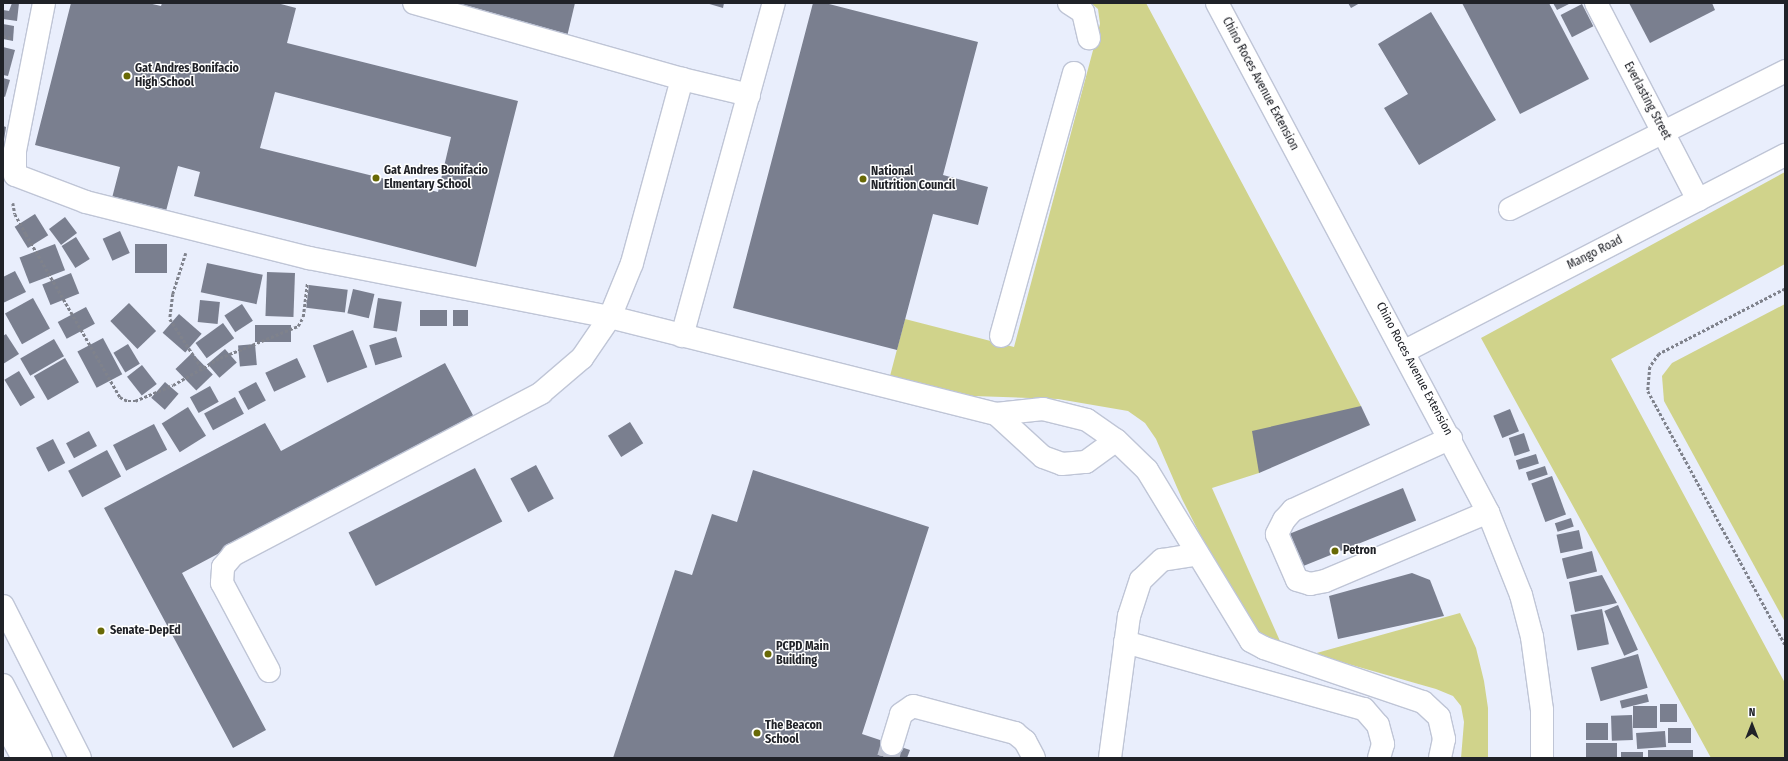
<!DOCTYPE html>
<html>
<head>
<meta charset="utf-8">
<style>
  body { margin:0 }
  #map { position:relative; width:1788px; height:761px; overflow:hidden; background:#e9eefc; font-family:"Fira Sans Condensed",sans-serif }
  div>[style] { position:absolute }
  .green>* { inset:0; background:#d0d38b }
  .building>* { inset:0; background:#7a7f8f; transform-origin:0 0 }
  .minor-tunnel>* { height:22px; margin-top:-11px; transform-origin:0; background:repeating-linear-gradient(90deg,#c1c5d2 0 22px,transparent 0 33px) }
  .path>* { height:2.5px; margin-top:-1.25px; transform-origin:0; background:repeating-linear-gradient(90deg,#7f828c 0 3px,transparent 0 5px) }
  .roads { filter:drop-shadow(1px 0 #bfc5d6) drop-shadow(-1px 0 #bfc5d6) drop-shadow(0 1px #bfc5d6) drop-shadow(0 -1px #bfc5d6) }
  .minor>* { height:22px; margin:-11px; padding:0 11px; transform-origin:11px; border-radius:11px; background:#fff }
  .major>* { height:22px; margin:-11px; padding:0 11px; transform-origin:11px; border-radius:11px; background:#fff }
  .highway>* { height:22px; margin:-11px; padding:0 11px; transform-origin:11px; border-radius:11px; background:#fff }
  .dots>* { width:11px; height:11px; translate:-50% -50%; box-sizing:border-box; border:2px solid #fff; border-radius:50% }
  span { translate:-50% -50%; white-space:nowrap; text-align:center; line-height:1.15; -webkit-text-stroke:3px #fff; paint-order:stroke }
  .poi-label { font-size:12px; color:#202228; font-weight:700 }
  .left { translate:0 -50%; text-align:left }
  .street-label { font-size:12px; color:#202228 }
  .frame { position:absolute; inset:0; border:4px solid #202228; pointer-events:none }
  .north { position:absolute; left:1732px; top:705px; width:40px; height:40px; -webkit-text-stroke:3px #fff; paint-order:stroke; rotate:0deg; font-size:11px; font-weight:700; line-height:16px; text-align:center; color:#202228 }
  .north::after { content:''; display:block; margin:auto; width:14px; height:18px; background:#202228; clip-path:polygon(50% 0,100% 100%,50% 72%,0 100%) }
</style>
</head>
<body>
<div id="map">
  <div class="green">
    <div style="clip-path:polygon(1091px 3px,1146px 3px,1361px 406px,1259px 473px,1212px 488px,1284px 650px,1259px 634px,1230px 593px,1182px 499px,1156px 439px,1145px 423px,1128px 411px,1058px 399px,973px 396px,890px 376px,905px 319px,1014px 347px,1100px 24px,1098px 9px)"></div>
    <div style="clip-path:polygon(1785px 172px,1785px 264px,1611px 359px,1785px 683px,1785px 758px,1711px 758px,1481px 338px)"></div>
    <div style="clip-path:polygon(1785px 304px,1785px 622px,1664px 401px,1662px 376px,1672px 363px)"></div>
    <div style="clip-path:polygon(1460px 613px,1476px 648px,1484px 681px,1488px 708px,1488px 758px,1461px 758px,1464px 722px,1461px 706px,1453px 696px,1436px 689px,1313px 654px)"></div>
  </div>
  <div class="building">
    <div style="clip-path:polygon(12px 3px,19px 3px,17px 21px,3px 19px,3px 10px,9px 11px)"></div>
    <div style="clip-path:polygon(evenodd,71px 3px,148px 3px,161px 6px,162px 3px,277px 3px,296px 8px,287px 43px,518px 101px,476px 267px,194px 196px,200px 172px,178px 166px,166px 211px,112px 198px,120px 167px,35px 145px,71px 3px,275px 92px,451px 137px,438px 192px,260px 148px,275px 92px)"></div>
    <div style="clip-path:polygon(436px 3px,575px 3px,566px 41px)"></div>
    <div style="clip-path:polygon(706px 3px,724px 3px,723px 8px)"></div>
    <div style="clip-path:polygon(813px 3px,825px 3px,978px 42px,943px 175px,988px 187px,978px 225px,933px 214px,897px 350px,733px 308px)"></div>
    <div style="clip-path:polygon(1348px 3px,1360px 3px,1351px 8px)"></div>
    <div style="clip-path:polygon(1462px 3px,1549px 3px,1589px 79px,1520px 114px)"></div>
    <div style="clip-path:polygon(1553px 3px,1571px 3px,1557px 10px)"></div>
    <div style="clip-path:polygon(1629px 3px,1712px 3px,1715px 10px,1650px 43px)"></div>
    <div style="left:1582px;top:4px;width:25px;height:24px;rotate:63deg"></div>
    <div style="clip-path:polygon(1431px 12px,1496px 120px,1419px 165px,1384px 108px,1408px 94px,1378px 44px)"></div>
    <div style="clip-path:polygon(3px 24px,14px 26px,13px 41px,3px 39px)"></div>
    <div style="clip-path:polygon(3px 47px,15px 50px,8px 76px,3px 75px)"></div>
    <div style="clip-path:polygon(3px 78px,10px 80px,5px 97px,3px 96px)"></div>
    <div style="clip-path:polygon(3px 126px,6px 127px,4px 140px,3px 140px)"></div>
    <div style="left:35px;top:214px;width:25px;height:24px;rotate:58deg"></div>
    <div style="left:65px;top:217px;width:20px;height:20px;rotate:53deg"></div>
    <div style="left:120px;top:231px;width:24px;height:19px;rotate:66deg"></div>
    <div style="left:76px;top:237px;width:26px;height:17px;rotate:58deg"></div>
    <div style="left:55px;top:244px;width:28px;height:38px;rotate:69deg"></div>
    <div style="left:135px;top:244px;width:32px;height:29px"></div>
    <div style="left:207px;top:263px;width:57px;height:30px;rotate:12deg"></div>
    <div style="clip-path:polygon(15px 271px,26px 292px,3px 303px,3px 277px)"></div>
    <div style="left:267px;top:272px;width:28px;height:44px;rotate:2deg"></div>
    <div style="left:71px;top:273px;width:22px;height:31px;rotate:68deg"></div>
    <div style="left:309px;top:285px;width:39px;height:23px;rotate:7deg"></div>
    <div style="left:353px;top:289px;width:22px;height:25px;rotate:13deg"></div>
    <div style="left:33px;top:298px;width:35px;height:32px;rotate:61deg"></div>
    <div style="left:378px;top:298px;width:24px;height:30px;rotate:9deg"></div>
    <div style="left:200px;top:300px;width:20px;height:22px;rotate:6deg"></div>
    <div style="left:129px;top:303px;width:39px;height:26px;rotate:46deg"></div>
    <div style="left:242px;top:304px;width:20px;height:21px;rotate:57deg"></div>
    <div style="left:86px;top:307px;width:19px;height:32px;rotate:62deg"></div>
    <div style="left:420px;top:310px;width:27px;height:16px"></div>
    <div style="left:468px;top:310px;width:16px;height:15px;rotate:90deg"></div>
    <div style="left:179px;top:314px;width:30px;height:25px;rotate:41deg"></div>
    <div style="left:223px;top:323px;width:19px;height:34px;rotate:54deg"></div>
    <div style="left:255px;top:325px;width:36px;height:17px"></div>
    <div style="left:353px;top:330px;width:40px;height:43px;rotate:69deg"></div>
    <div style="clip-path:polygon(6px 334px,19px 354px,3px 364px,3px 336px)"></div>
    <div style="left:396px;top:337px;width:21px;height:28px;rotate:73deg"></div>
    <div style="left:103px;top:338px;width:41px;height:29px;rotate:62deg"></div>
    <div style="left:54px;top:339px;width:20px;height:39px;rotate:60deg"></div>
    <div style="left:128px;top:344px;width:23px;height:17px;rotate:59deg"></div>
    <div style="left:255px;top:344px;width:21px;height:17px;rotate:85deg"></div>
    <div style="left:225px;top:349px;width:18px;height:23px;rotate:49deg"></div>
    <div style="left:192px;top:353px;width:30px;height:23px;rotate:46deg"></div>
    <div style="left:65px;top:358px;width:28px;height:36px;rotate:60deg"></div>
    <div style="left:297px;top:358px;width:21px;height:35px;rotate:65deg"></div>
    <div style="clip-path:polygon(445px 363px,474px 417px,182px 573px,266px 730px,233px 748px,104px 508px,265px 423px,281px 451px)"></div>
    <div style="left:142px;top:365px;width:24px;height:19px;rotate:52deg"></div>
    <div style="left:19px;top:371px;width:31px;height:17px;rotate:59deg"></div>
    <div style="left:165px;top:382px;width:18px;height:21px;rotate:41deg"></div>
    <div style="left:256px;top:382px;width:21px;height:20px;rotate:62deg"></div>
    <div style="left:210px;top:386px;width:18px;height:23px;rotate:61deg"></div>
    <div style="left:235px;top:397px;width:19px;height:35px;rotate:62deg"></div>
    <div style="clip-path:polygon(1361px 406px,1370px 425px,1259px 473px,1252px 431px)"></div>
    <div style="left:188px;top:407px;width:34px;height:31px;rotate:58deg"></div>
    <div style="left:1510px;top:409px;width:24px;height:18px;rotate:68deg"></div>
    <div style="left:630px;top:422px;width:25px;height:26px;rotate:58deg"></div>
    <div style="left:154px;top:424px;width:29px;height:46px;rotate:63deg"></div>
    <div style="left:89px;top:431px;width:17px;height:26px;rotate:62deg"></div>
    <div style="left:1524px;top:433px;width:19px;height:16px;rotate:72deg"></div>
    <div style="left:53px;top:439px;width:27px;height:19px;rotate:63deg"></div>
    <div style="left:107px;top:450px;width:30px;height:44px;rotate:62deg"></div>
    <div style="left:1536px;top:454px;width:10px;height:21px;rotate:73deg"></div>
    <div style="left:536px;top:465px;width:38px;height:29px;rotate:62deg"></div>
    <div style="left:1545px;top:466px;width:9px;height:20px;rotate:72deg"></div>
    <div style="left:475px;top:468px;width:60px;height:142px;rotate:63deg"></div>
    <div style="clip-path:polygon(753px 470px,929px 527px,862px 734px,910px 750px,907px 758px,613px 758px,675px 570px,692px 575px,712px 514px,737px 522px)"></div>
    <div style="left:1552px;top:476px;width:41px;height:22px;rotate:70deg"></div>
    <div style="left:1403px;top:488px;width:35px;height:127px;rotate:68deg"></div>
    <div style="left:1571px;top:518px;width:9px;height:17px;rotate:72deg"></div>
    <div style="left:1579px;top:530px;width:19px;height:23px;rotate:78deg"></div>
    <div style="left:1592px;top:551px;width:21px;height:31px;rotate:76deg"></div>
    <div style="clip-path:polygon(1412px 573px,1430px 580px,1444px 616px,1338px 639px,1329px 596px)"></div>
    <div style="clip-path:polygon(1602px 575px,1617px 603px,1575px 612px,1569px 582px)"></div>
    <div style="left:1618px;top:605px;width:49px;height:15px;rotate:66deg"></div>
    <div style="left:1602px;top:609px;width:36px;height:32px;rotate:79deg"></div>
    <div style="left:1638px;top:654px;width:35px;height:49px;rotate:74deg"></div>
    <div style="left:1647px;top:694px;width:8px;height:28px;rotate:76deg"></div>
    <div style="left:1660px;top:704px;width:17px;height:18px"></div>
    <div style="left:1633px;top:706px;width:24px;height:22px"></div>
    <div style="left:1632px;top:715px;width:25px;height:21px;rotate:88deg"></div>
    <div style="left:1586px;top:723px;width:22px;height:17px"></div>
    <div style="left:1668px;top:728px;width:23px;height:15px"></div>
    <div style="left:1665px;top:731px;width:16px;height:29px;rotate:86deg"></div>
    <div style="left:1617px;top:743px;width:15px;height:31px;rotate:90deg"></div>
    <div style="left:1693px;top:750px;width:8px;height:45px;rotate:90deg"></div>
    <div style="left:1621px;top:752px;width:22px;height:6px"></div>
  </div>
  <div class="minor-tunnel">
    <div style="left:888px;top:758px;width:15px;rotate:-74deg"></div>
  </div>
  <div class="path">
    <div style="left:3px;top:36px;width:8px;rotate:14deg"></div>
    <div style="left:13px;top:203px;width:11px;rotate:80deg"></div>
    <div style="left:15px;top:214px;width:23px;rotate:61deg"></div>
    <div style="left:26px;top:234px;width:188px;rotate:60deg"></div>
    <div style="left:120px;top:397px;width:9px;rotate:27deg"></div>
    <div style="left:128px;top:401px;width:7px"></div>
    <div style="left:135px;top:401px;width:41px;rotate:-22.8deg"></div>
    <div style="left:173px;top:385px;width:54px;rotate:-29.9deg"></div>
    <div style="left:220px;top:358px;width:84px;rotate:-22.3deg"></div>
    <div style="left:298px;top:326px;width:10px;rotate:-61deg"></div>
    <div style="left:303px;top:317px;width:34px;rotate:-83deg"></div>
    <div style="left:186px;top:253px;width:43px;rotate:107.6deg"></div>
    <div style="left:173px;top:294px;width:25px;rotate:97deg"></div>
    <div style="left:170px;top:319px;width:61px;rotate:57.1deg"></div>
    <div style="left:1785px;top:289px;width:142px;rotate:152.7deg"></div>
    <div style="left:1659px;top:354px;width:16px;rotate:125deg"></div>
    <div style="left:1650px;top:367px;width:24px;rotate:95deg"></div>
    <div style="left:1648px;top:391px;width:288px;rotate:61.6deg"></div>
  </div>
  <div class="roads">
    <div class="minor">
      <div style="left:44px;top:3px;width:151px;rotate:101.1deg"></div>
      <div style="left:15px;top:151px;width:24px;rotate:90deg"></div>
      <div style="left:15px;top:175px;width:76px;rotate:20.8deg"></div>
      <div style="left:86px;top:202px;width:230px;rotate:14.1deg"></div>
      <div style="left:309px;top:258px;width:307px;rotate:11.1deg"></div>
      <div style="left:610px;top:317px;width:398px;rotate:14.1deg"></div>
      <div style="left:996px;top:414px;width:47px;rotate:-6.1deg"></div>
      <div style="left:1043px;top:409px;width:45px;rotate:14deg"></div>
      <div style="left:1087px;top:420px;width:35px;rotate:35deg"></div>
      <div style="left:1116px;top:440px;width:43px;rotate:44.1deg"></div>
      <div style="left:1147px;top:470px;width:200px;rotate:58.7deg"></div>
      <div style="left:1251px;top:641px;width:15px;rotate:28deg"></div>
      <div style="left:1264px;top:648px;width:168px;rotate:18.8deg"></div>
      <div style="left:1423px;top:702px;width:22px;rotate:43deg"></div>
      <div style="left:1439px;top:717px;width:23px;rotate:77deg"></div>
      <div style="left:1444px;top:739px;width:19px;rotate:102deg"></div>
      <div style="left:414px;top:3px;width:279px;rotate:15.8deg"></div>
      <div style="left:682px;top:79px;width:69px;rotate:13.4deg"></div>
      <div style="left:1069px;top:3px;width:17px;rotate:33deg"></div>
      <div style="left:1083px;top:12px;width:27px;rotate:77deg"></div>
      <div style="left:1596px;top:3px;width:222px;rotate:62.6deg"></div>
      <div style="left:1510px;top:209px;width:308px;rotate:-26.6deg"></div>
      <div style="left:682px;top:336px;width:345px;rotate:-74.6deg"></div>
      <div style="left:1001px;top:336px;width:273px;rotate:-74.5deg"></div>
      <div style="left:1405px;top:351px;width:428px;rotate:-27.3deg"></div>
      <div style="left:996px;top:414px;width:64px;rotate:42.5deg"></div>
      <div style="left:1043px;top:457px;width:20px;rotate:20deg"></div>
      <div style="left:1062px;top:464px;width:24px;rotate:-5deg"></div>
      <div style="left:1086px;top:462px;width:37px;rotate:-36deg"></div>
      <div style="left:1451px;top:438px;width:174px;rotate:155.5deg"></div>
      <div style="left:1293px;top:510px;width:13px;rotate:132deg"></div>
      <div style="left:1284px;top:520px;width:16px;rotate:117deg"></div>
      <div style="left:1277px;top:534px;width:50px;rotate:66.5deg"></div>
      <div style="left:1297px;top:580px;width:14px;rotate:17deg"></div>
      <div style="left:1310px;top:584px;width:15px;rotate:-11deg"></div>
      <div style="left:1325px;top:581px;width:177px;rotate:-22.9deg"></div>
      <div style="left:1125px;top:642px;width:248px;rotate:15.7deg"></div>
      <div style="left:1364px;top:709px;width:21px;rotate:49deg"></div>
      <div style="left:1378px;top:725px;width:20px;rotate:75deg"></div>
      <div style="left:1383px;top:744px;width:15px;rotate:106deg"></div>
      <div style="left:269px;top:671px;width:100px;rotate:-118.1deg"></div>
      <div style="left:222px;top:583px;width:16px;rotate:-86deg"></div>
      <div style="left:223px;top:567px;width:16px;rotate:-50deg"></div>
      <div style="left:233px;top:555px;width:348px;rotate:-27.7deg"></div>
      <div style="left:541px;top:393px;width:54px;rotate:-40.5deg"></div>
      <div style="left:582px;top:358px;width:50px;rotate:-55.7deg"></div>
      <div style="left:610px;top:317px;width:58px;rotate:-67.8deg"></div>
      <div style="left:632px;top:263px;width:191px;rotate:-74.8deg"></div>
      <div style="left:892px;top:744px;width:31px;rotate:-73deg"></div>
      <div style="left:901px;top:714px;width:14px;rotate:-34deg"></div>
      <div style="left:913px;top:706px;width:106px;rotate:14.8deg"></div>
      <div style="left:1015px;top:733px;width:13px;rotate:39deg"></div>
      <div style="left:1025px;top:741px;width:19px;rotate:62deg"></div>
      <div style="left:1110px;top:758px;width:143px;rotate:-82.4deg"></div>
      <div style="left:1129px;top:616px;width:38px;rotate:-72deg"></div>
      <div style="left:1141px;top:580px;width:29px;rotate:-44deg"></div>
      <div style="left:1162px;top:560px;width:36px;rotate:-9deg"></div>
    </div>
    <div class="major">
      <div style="left:1217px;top:3px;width:577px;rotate:61.97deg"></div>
      <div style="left:1488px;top:512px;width:89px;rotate:68.3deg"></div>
      <div style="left:1521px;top:595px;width:43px;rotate:75.3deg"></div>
      <div style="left:1532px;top:637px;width:74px;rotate:82.2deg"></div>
      <div style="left:1542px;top:710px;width:48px;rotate:90deg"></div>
    </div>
    <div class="highway">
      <div style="left:3px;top:606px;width:170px;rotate:63.1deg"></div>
      <div style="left:3px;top:685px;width:82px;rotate:62.5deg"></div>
      <div style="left:3px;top:721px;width:42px;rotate:61.6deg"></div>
    </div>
  </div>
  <div class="dots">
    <div style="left:127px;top:76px;background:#686906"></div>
    <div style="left:376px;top:178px;background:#686906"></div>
    <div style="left:863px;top:179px;background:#686906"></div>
    <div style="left:1335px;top:551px;background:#686906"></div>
    <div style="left:101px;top:631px;background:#686906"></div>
    <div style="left:768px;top:654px;background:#686906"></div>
    <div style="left:757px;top:733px;background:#686906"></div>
  </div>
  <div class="poi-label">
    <span class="left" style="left:135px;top:76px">Gat Andres Bonifacio<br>High School</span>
    <span class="left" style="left:384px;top:178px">Gat Andres Bonifacio<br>Elmentary School</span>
    <span class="left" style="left:871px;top:179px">National<br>Nutrition Council</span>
    <span class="left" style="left:1343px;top:551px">Petron</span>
    <span class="left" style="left:110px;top:631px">Senate-DepEd</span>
    <span class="left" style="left:776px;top:654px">PCPD Main<br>Building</span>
    <span class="left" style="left:765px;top:733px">The Beacon<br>School</span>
  </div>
  <div class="street-label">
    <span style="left:1260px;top:84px;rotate:62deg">Chino Roces Avenue Extension</span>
    <span style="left:1647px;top:101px;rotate:62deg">Everlasting Street</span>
    <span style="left:1595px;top:253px;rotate:-27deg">Mango Road</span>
    <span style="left:1414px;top:369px;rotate:62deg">Chino Roces Avenue Extension</span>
  </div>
  <div class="frame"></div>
  <div class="north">N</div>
</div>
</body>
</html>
